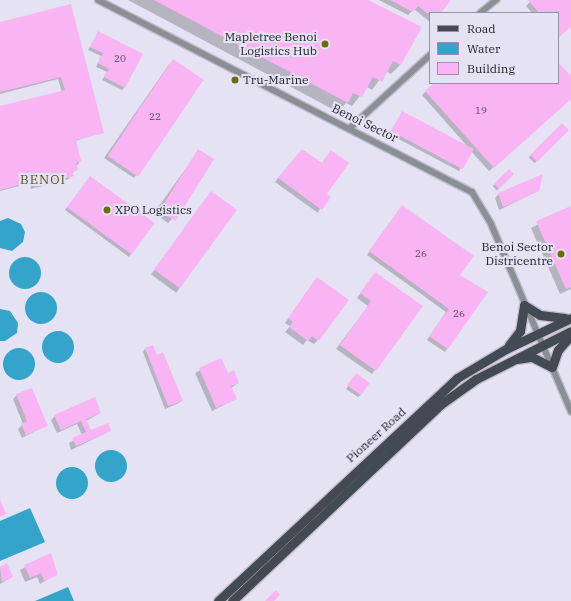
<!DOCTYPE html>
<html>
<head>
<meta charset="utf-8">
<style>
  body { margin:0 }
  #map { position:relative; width:571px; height:601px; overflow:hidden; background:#e5e2f3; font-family:"IBM Plex Serif",serif }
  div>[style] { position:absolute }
  .water>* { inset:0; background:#35a4cb }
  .round { border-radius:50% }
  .shadow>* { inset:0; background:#0003; transform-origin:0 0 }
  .building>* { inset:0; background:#f9b5f3; transform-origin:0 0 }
  .roads { filter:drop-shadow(1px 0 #c1bfce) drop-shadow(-1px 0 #c1bfce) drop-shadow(0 1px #c1bfce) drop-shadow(0 -1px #c1bfce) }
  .minor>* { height:6px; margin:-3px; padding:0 3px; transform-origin:3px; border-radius:3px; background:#8b8f95 }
  .primary>* { height:9px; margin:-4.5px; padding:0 4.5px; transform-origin:4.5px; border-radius:4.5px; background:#434a54 }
  .dots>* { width:11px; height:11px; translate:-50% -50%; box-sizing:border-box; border:2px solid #e5e2f3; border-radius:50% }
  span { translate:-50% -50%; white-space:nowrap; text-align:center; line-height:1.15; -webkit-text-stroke:4px #e5e2f3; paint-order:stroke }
  .number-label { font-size:10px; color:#554357 }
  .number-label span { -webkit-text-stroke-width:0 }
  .poi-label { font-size:12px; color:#1e1d23 }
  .right { translate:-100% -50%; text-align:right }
  .left { translate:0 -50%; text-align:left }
  .street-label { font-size:12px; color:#1e1d23 }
  .neighbourhood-label { font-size:13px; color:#565418; letter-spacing:1px }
  .legend { position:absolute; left:429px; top:12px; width:130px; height:72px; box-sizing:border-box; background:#e5e2f3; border:1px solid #9593a0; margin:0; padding:5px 7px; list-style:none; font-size:12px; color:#1e1d23 }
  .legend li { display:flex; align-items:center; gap:8px; height:20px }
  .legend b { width:20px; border:1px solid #9593a0 }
</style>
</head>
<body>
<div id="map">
  <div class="water">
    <div style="clip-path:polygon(8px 218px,21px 224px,25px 232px,23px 242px,12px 251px,0 248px,0 221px)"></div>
    <div class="round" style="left:9px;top:257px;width:32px;height:32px"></div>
    <div class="round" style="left:25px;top:292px;width:32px;height:32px"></div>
    <div style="clip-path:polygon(0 309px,10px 311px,18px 323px,17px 333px,5px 341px,0 341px)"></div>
    <div class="round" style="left:42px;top:331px;width:32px;height:32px"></div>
    <div class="round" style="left:3px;top:348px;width:32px;height:32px"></div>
    <div class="round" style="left:95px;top:450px;width:32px;height:32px"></div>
    <div class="round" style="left:56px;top:467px;width:32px;height:32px"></div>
    <div style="clip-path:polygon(30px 508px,45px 542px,0 561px,0 521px)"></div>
    <div style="clip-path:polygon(68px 587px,74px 601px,35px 601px)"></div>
  </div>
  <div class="shadow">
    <div style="clip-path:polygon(128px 0,366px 0,420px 28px,400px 65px,391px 74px,386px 71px,372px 90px,367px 87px,352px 106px,346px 103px,338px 112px)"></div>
    <div style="clip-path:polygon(379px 0,450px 0,440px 13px,430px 13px,430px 22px,414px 9px,408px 15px)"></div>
    <div style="clip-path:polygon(532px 0,571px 0,571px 26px,558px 37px,558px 13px,532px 13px,526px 6px)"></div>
    <div style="clip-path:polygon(70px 5px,102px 132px,75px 141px,80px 161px,69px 179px,31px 189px,30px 183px,0 191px,0 107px,62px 92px,58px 79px,0 94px,0 23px)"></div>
    <div style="clip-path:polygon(98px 33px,125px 87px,122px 90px,102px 80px,107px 72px,96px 67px,101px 56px,88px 50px)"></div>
    <div style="clip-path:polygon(170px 63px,136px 175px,134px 178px,104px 158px)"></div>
    <div style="clip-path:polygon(558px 63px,571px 78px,571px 99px,489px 171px,471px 151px,459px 171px,389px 134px,402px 113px,467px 146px,422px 95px,426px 91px,436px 83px,558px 83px)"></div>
    <div style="left:562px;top:124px;width:8px;height:47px;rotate:45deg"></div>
    <div style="clip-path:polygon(199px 150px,172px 219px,168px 223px,154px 213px)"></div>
    <div style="clip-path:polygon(331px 151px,326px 195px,318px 213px,275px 182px,298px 154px,322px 163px)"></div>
    <div style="left:509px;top:170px;width:6px;height:23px;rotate:45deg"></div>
    <div style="clip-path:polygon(90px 177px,131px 254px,129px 257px,65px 210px)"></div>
    <div style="clip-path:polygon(538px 191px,499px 210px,495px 198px,499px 194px)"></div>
    <div style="left:211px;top:192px;width:31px;height:102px;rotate:36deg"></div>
    <div style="clip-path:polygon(571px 207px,571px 289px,560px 294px,531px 228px)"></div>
    <div style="clip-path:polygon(400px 209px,459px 275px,486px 293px,445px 352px,427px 340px,446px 312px,367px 255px)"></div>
    <div style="clip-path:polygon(371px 278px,375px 370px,372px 374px,336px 349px,368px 306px,357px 298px)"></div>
    <div style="clip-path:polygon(313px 283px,347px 300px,318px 340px,314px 344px,307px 340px,303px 345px,285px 332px,290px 326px,285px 323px)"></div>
    <div style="clip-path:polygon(145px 349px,182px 400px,179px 403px,165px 409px,143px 352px)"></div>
    <div style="clip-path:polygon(221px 359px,227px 374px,238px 383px,231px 388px,236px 399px,212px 411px,195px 373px)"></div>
    <div style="clip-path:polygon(354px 378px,361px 395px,358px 397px,346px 389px)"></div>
    <div style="clip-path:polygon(17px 395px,47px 425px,22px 438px,18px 429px,23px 424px,13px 399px)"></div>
    <div style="clip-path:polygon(100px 413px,86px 421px,90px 431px,110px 431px,71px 450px,69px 443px,82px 435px,77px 424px,57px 433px,51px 420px,55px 416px)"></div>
    <div style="clip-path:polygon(50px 554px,57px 574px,40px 584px,37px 577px,25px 582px,20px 570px)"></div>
    <div style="clip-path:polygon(7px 565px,12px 577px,0 584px,0 568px)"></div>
  </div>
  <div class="building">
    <div style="clip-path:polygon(154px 0,368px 0,422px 27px,401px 65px,393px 61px,382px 82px,373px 77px,362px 97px,353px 93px,348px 103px)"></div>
    <div style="clip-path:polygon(390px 0,451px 0,441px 13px,427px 13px,418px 6px,413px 12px)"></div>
    <div style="clip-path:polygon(528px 0,571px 0,571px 27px,558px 38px,558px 13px,539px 13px)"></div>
    <div style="clip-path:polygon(71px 4px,104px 133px,76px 140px,81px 161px,76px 163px,78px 170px,72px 172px,74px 176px,34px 187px,33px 181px,0 190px,0 106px,65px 90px,61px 77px,0 92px,0 22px)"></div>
    <div style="clip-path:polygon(98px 31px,143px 54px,125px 88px,104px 77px,109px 69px,98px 63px,103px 53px,90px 47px)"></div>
    <div style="left:173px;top:59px;width:37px;height:117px;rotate:34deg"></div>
    <div style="clip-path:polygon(558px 62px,571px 76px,571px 99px,494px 168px,425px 91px,434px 83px,558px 83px)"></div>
    <div style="left:402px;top:111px;width:81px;height:23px;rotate:28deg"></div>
    <div style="left:562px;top:123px;width:10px;height:45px;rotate:45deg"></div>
    <div style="left:198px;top:149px;width:19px;height:73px;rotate:32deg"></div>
    <div style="clip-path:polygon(302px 149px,322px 163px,331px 150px,349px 163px,327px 194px,331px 197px,322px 210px,278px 178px)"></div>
    <div style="left:509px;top:169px;width:7px;height:21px;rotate:45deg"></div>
    <div style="clip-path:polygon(543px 174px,539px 191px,503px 207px,498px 193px)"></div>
    <div style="left:90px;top:176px;width:80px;height:39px;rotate:36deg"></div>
    <div style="left:211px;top:191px;width:32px;height:97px;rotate:36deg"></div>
    <div style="clip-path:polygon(402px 205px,474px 256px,460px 275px,488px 292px,448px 349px,429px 336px,449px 309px,369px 251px)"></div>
    <div style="clip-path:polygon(571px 206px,571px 287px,566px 289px,536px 221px)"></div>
    <div style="clip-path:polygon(375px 272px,423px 306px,376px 371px,340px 345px,371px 301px,360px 293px)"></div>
    <div style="clip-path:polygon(317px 277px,349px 300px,319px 341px,312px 336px,308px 341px,289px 327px,293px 322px,288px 318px)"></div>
    <div style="clip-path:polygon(153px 345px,157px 355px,163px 352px,183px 401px,168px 406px,145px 348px)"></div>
    <div style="clip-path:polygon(221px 358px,228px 373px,234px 370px,239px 383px,231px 386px,237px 399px,216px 408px,199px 368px)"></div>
    <div style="left:356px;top:373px;width:17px;height:15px;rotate:36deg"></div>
    <div style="clip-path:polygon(32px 388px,48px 426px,26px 435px,21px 424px,27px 421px,16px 394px)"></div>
    <div style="clip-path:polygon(95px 397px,101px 413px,86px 419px,91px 430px,108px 423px,111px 431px,76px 446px,72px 438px,86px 432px,81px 421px,61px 430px,54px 415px)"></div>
    <div style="clip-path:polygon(0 499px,6px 514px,0 517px)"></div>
    <div style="clip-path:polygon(51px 553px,58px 575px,44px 581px,41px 573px,30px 578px,24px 565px)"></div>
    <div style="clip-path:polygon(7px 563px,13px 577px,2px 582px,0 567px)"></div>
    <div style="clip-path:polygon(276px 590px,280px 595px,274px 601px,265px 601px)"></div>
  </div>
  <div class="roads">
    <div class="minor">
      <div style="left:98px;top:0;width:420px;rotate:27.2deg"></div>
      <div style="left:472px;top:192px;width:37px;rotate:59deg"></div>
      <div style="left:491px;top:224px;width:204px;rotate:66.9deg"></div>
      <div style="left:480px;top:13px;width:21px;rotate:-39deg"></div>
      <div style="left:350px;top:128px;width:108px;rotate:-42.4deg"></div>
    </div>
    <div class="primary">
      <div style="left:524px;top:305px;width:19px;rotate:32deg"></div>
      <div style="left:540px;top:315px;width:25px;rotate:7deg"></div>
      <div style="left:509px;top:345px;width:18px;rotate:-52deg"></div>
      <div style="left:520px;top:331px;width:26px;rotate:-81deg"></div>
      <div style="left:517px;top:359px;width:15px;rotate:-8deg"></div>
      <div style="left:532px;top:357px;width:22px;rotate:27deg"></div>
      <div style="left:552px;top:367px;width:18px;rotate:-71deg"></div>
      <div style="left:558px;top:350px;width:20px;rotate:-49deg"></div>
      <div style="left:218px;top:601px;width:327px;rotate:-43deg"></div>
      <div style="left:457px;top:378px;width:57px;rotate:-30.6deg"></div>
      <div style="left:506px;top:349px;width:72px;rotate:-25.5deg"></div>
      <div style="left:232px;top:601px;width:287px;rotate:-43.3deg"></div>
      <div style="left:441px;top:404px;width:43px;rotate:-35.5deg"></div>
      <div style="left:476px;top:379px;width:106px;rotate:-26.8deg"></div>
    </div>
  </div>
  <div class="dots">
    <div style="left:325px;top:44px;background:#6f6b08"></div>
    <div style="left:235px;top:80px;background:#6f6b08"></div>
    <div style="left:107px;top:210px;background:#6f6b08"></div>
    <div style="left:561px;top:254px;background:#6f6b08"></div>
  </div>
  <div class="number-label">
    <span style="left:120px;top:59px">20</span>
    <span style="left:481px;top:111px">19</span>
    <span style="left:155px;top:117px">22</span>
    <span style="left:421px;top:254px">26</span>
    <span style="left:459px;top:314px">26</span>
  </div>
  <div class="poi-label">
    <span class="right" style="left:317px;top:44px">Mapletree Benoi<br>Logistics Hub</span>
    <span class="left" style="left:243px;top:80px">Tru-Marine</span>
    <span class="left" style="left:115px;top:210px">XPO Logistics</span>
    <span class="right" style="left:553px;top:254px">Benoi Sector<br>Districentre</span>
  </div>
  <div class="street-label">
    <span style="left:365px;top:123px;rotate:26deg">Benoi Sector</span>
    <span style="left:376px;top:435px;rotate:-42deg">Pioneer Road</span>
  </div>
  <div class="neighbourhood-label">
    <span style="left:43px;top:180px">BENOI</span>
  </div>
  <ul class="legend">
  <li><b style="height:5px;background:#434a54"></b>Road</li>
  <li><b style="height:11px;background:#35a4cb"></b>Water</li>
  <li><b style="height:11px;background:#f9b5f3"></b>Building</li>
  </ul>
</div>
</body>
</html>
